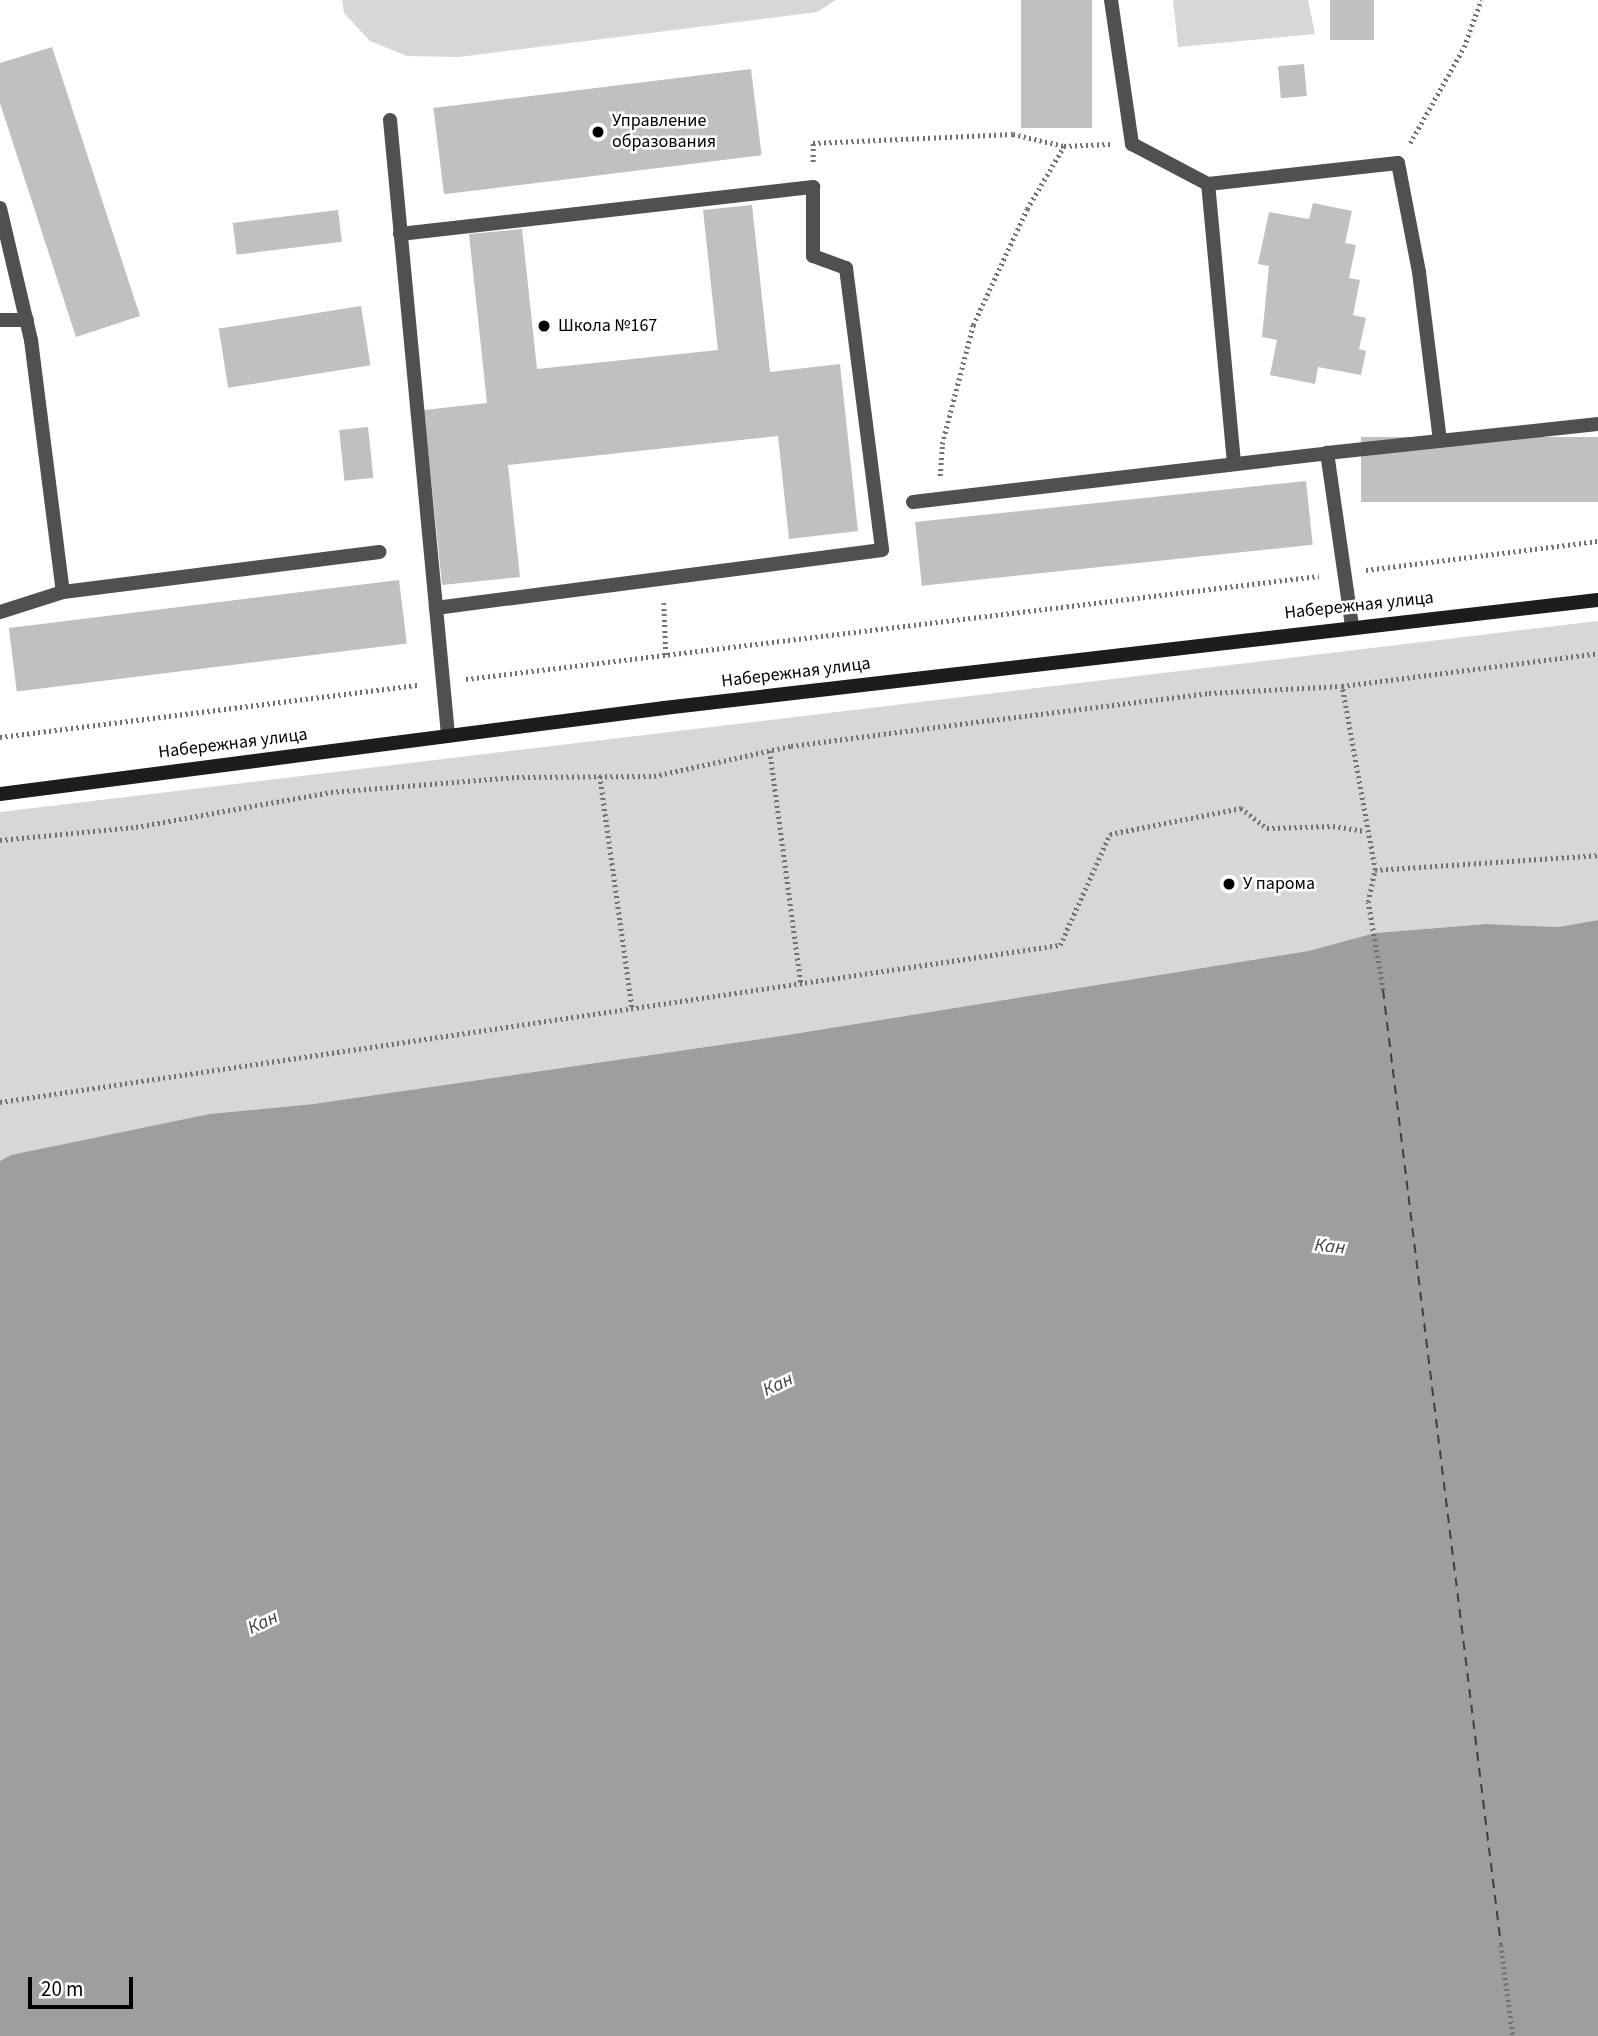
<!DOCTYPE html>
<html>
<head>
<meta charset="utf-8">
<style>
  body { margin:0 }
  #map { position:relative; width:1598px; height:2036px; overflow:hidden; background:#fff; font-family:"Source Sans 3",sans-serif }
  div>[style] { position:absolute }
  .green>* { inset:0; background:#d7d7d7 }
  .water>* { inset:0; background:#9e9e9e }
  .ferry>* { height:2px; margin-top:-1px; transform-origin:0; background:repeating-linear-gradient(90deg,#3f3f3f 0 9px,transparent 0 16px) }
  .building>* { inset:0; background:#c0c0c0; transform-origin:0 0 }
  .path>* { height:4.5px; margin-top:-2.25px; transform-origin:0; background:repeating-linear-gradient(90deg,#727272 0 2px,transparent 0 5.5px) }
  .lane>* { height:14px; margin:-7px; padding:0 7px; transform-origin:7px; border-radius:7px; background:#505050 }
  .secondary>* { height:14px; margin:-7px; padding:0 7px; transform-origin:7px; border-radius:7px; background:#1d1d1d }
  .dots>* { width:19px; height:19px; translate:-50% -50%; box-sizing:border-box; border:4px solid #fff; border-radius:50% }
  span { translate:-50% -50%; white-space:nowrap; text-align:center; line-height:1.15; -webkit-text-stroke:5px #fff; paint-order:stroke }
  .poi-label { font-size:18px; color:#000 }
  .left { translate:0 -50%; text-align:left }
  .street-label { font-size:18px; color:#000 }
  .water-label { font-size:19px; color:#3f3f3f; font-style:italic }
  .scale { position:absolute; left:28px; top:1977px; width:105px; height:32px; box-sizing:border-box; border:4px solid #000; border-top:0; padding-left:9px; font-size:21px; line-height:24px; white-space:nowrap; color:#000; -webkit-text-stroke:5px #fff; paint-order:stroke }
</style>
</head>
<body>
<div id="map">
  <div class="green">
    <div style="clip-path:polygon(342px 0,836px 0,817px 12px,459px 57px,407px 56px,370px 41px,344px 13px)"></div>
    <div style="clip-path:polygon(1173px 0,1308px 0,1315px 34px,1178px 47px)"></div>
    <div style="clip-path:polygon(1598px 621px,1598px 920px,1558px 927px,1486px 924px,1375px 933px,1308px 951px,781px 1036px,313px 1104px,209px 1114px,12px 1155px,0 1161px,0 812px)"></div>
  </div>
  <div class="water">
    <div style="clip-path:polygon(1598px 920px,1598px 2036px,0 2036px,0 1161px,11px 1155px,209px 1114px,313px 1104px,781px 1036px,1308px 951px,1375px 933px,1486px 924px,1558px 927px)"></div>
  </div>
  <div class="ferry">
    <div style="left:1383px;top:990px;width:962px;rotate:82.96deg"></div>
  </div>
  <div class="building">
    <div style="left:1021px;top:0;width:71px;height:128px"></div>
    <div style="left:1330px;top:0;width:44px;height:40px"></div>
    <div style="clip-path:polygon(52px 47px,140px 316px,76px 337px,0 103px,0 63px)"></div>
    <div style="left:1304px;top:64px;width:32px;height:26px;rotate:85deg"></div>
    <div style="left:751px;top:69px;width:87px;height:320px;rotate:83deg"></div>
    <div style="clip-path:polygon(1313px 203px,1352px 211px,1345px 243px,1356px 245px,1349px 278px,1360px 280px,1353px 315px,1366px 318px,1359px 349px,1366px 351px,1361px 375px,1318px 367px,1315px 384px,1270px 375px,1277px 340px,1262px 337px,1269px 266px,1258px 264px,1269px 212px,1309px 219px)"></div>
    <div style="clip-path:polygon(752px 205px,770px 372px,840px 364px,858px 531px,789px 539px,778px 436px,508px 465px,520px 577px,442px 585px,424px 410px,487px 403px,469px 234px,522px 229px,537px 369px,718px 350px,703px 210px)"></div>
    <div style="left:338px;top:210px;width:32px;height:106px;rotate:83deg"></div>
    <div style="left:361px;top:306px;width:60px;height:144px;rotate:81deg"></div>
    <div style="left:368px;top:427px;width:51px;height:29px;rotate:84deg"></div>
    <div style="left:1598px;top:437px;width:65px;height:237px;rotate:90deg"></div>
    <div style="left:1306px;top:481px;width:64px;height:393px;rotate:84deg"></div>
    <div style="left:399px;top:580px;width:64px;height:393px;rotate:83deg"></div>
  </div>
  <div class="path">
    <div style="left:1410px;top:143px;width:110px;rotate:-60.6deg"></div>
    <div style="left:1464px;top:47px;width:50px;rotate:-70.1deg"></div>
    <div style="left:813px;top:162px;width:19px;rotate:-90deg"></div>
    <div style="left:813px;top:143px;width:200px;rotate:-2.6deg"></div>
    <div style="left:1013px;top:134px;width:52px;rotate:13.2deg"></div>
    <div style="left:1064px;top:146px;width:46px;rotate:-2.5deg"></div>
    <div style="left:940px;top:476px;width:32px;rotate:-86deg"></div>
    <div style="left:942px;top:444px;width:123px;rotate:-75.4deg"></div>
    <div style="left:973px;top:325px;width:128px;rotate:-65deg"></div>
    <div style="left:1027px;top:209px;width:73px;rotate:-59.6deg"></div>
    <div style="left:1366px;top:570px;width:234px;rotate:-7.1deg"></div>
    <div style="left:664px;top:603px;width:52px;rotate:87.8deg"></div>
    <div style="left:466px;top:679px;width:859px;rotate:-6.89deg"></div>
    <div style="left:0;top:737px;width:422px;rotate:-7.1deg"></div>
    <div style="left:770px;top:751px;width:234px;rotate:82.4deg"></div>
    <div style="left:600px;top:776px;width:234px;rotate:82.1deg"></div>
    <div style="left:0;top:840px;width:137px;rotate:-5.5deg"></div>
    <div style="left:136px;top:827px;width:198px;rotate:-10.2deg"></div>
    <div style="left:331px;top:792px;width:187px;rotate:-4.6deg"></div>
    <div style="left:517px;top:777px;width:137px;rotate:-0.4deg"></div>
    <div style="left:654px;top:776px;width:140px;rotate:-12.4deg"></div>
    <div style="left:791px;top:746px;width:203px;rotate:-7.4deg"></div>
    <div style="left:992px;top:720px;width:219px;rotate:-7.1deg"></div>
    <div style="left:1209px;top:693px;width:133px;rotate:-3deg"></div>
    <div style="left:1375px;top:870px;width:224px;rotate:-3.8deg"></div>
    <div style="left:1383px;top:990px;width:89px;rotate:-99.7deg"></div>
    <div style="left:1368px;top:902px;width:33px;rotate:-78deg"></div>
    <div style="left:1375px;top:870px;width:187px;rotate:-100.2deg"></div>
    <div style="left:1342px;top:686px;width:258px;rotate:-7.3deg"></div>
    <div style="left:0;top:1102px;width:1072px;rotate:-8.43deg"></div>
    <div style="left:1060px;top:945px;width:122px;rotate:-65.8deg"></div>
    <div style="left:1110px;top:834px;width:134px;rotate:-11.2deg"></div>
    <div style="left:1241px;top:808px;width:33px;rotate:38deg"></div>
    <div style="left:1267px;top:828px;width:66px;rotate:-1.7deg"></div>
    <div style="left:1333px;top:826px;width:32px;rotate:9deg"></div>
    <div style="left:1501px;top:1945px;width:92px;rotate:82.5deg"></div>
  </div>
  <div class="lane">
    <div style="left:1111px;top:0;width:146px;rotate:81.7deg"></div>
    <div style="left:1132px;top:144px;width:86px;rotate:27.8deg"></div>
    <div style="left:390px;top:120px;width:618px;rotate:84.61deg"></div>
    <div style="left:0;top:208px;width:136px;rotate:76.8deg"></div>
    <div style="left:31px;top:340px;width:254px;rotate:82.8deg"></div>
    <div style="left:400px;top:234px;width:416px;rotate:-6.5deg"></div>
    <div style="left:813px;top:187px;width:69px;rotate:90deg"></div>
    <div style="left:813px;top:256px;width:35px;rotate:20deg"></div>
    <div style="left:846px;top:268px;width:284px;rotate:82.7deg"></div>
    <div style="left:882px;top:550px;width:450px;rotate:172.6deg"></div>
    <div style="left:0;top:320px;width:27px"></div>
    <div style="left:1234px;top:463px;width:280px;rotate:-95.3deg"></div>
    <div style="left:1208px;top:184px;width:191px;rotate:-6.3deg"></div>
    <div style="left:1398px;top:163px;width:111px;rotate:79.1deg"></div>
    <div style="left:1419px;top:272px;width:170px;rotate:82.9deg"></div>
    <div style="left:913px;top:502px;width:417px;rotate:-6.7deg"></div>
    <div style="left:0;top:612px;width:66px;rotate:-17.6deg"></div>
    <div style="left:63px;top:592px;width:319px;rotate:-7.2deg"></div>
    <div style="left:1352px;top:626px;width:175px;rotate:-98.2deg"></div>
    <div style="left:1327px;top:453px;width:273px;rotate:-6.1deg"></div>
  </div>
  <div class="secondary">
    <div style="left:0;top:794px;width:670px;rotate:-7.38deg"></div>
    <div style="left:664px;top:708px;width:940px;rotate:-6.6deg"></div>
  </div>
  <div class="dots">
    <div style="left:598px;top:132px;background:#000"></div>
    <div style="left:544px;top:326px;background:#000"></div>
    <div style="left:1229px;top:884px;background:#000"></div>
  </div>
  <div class="poi-label">
    <span class="left" style="left:612px;top:132px">Управление<br>образования</span>
    <span class="left" style="left:558px;top:326px">Школа №167</span>
    <span class="left" style="left:1243px;top:884px">У парома</span>
  </div>
  <div class="street-label">
    <span style="left:1359px;top:606px;rotate:-6deg">Набережная улица</span>
    <span style="left:796px;top:673px;rotate:-7deg">Набережная улица</span>
    <span style="left:233px;top:744px;rotate:-7deg">Набережная улица</span>
  </div>
  <div class="water-label">
    <span style="left:1330px;top:1247px;rotate:6deg">Кан</span>
    <span style="left:778px;top:1385px;rotate:-25deg">Кан</span>
    <span style="left:263px;top:1623px;rotate:-25deg">Кан</span>
  </div>
  <div class="scale">20 m</div>
</div>
</body>
</html>
